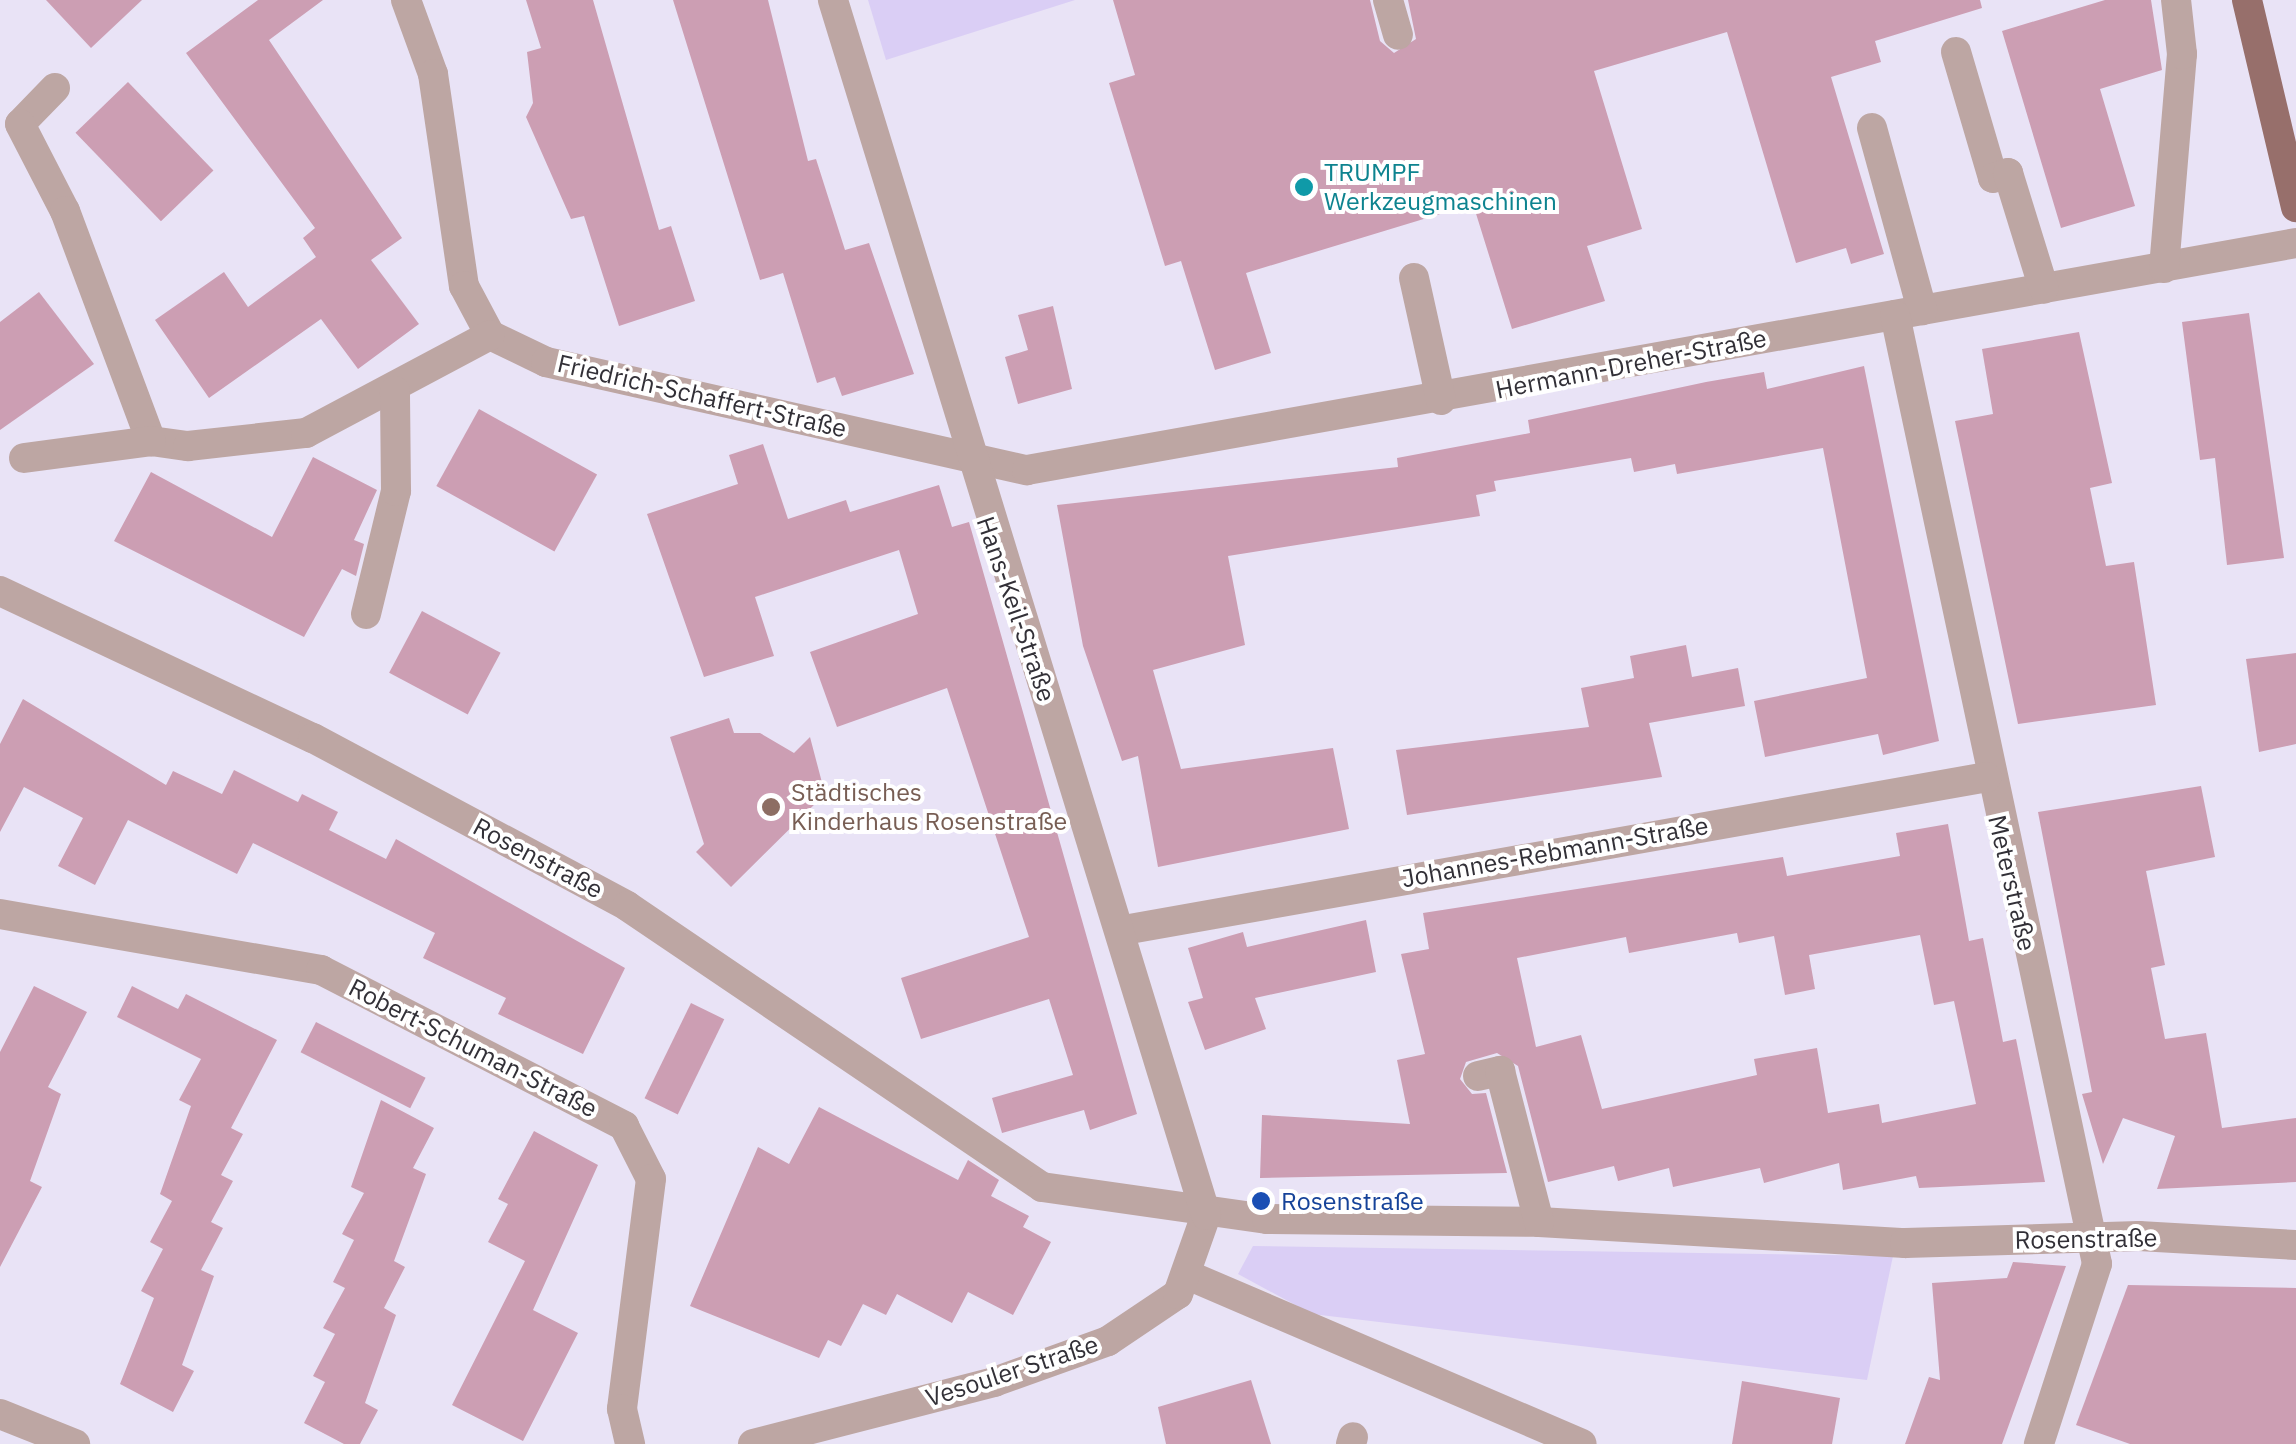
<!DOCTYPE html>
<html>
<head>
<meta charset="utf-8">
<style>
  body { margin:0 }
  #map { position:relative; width:2296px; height:1444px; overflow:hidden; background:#e9e3f6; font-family:"IBM Plex Sans",sans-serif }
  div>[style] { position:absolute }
  .green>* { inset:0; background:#dacef5 }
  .building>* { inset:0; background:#cc9eb3; transform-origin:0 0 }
  .minor>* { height:30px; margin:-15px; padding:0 15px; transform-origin:15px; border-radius:15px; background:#bda6a3 }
  .major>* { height:30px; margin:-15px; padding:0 15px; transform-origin:15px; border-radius:15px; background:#976f6b }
  .dots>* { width:28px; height:28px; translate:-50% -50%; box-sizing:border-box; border:5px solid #fff; border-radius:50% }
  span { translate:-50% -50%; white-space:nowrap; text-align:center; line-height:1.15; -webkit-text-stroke:8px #fff; paint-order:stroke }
  .culture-label { font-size:25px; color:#0d838f }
  .left { translate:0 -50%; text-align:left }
  .street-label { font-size:25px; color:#323037 }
  .education-label { font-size:25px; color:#785e54 }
  .transit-label { font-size:25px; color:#164399 }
</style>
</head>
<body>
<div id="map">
  <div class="green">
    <div style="clip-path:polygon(868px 0,1075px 0,886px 60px)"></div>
    <div style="clip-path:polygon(1253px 1246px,1893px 1256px,1867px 1380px,1312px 1314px,1238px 1274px)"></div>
  </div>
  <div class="building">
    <div style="clip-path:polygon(46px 0,142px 0,91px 48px)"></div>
    <div style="clip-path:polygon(258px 0,323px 0,269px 40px,402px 238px,371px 260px,419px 324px,358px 369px,321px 319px,209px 398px,155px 320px,224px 272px,248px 307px,316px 257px,303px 238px,315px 228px,186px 53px)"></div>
    <div style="clip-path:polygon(526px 0,593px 0,659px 230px,671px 226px,695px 301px,619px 326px,584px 216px,571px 219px,526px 117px,533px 103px,527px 52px,541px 48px)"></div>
    <div style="clip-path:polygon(673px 0,768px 0,808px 161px,816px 159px,845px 250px,869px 243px,914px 374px,842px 396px,835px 377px,817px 383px,783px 273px,760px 280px)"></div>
    <div style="clip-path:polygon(1113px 0,1370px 0,1380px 41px,1394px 53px,1416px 39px,1408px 0,1980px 0,1982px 8px,1875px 41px,1881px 62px,1831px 77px,1884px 254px,1851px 264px,1846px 248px,1796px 263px,1727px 32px,1594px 71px,1642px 229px,1587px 246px,1605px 301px,1512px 329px,1473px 204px,1246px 273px,1271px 353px,1215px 370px,1181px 261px,1165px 266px,1109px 83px,1135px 75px)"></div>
    <div style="clip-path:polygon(2105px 0,2151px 0,2162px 70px,2100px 89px,2135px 206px,2061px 228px,2002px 31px)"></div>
    <div style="left:128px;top:82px;width:123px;height:73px;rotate:46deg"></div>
    <div style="clip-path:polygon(39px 292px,94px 364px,0 430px,0 322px)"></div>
    <div style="clip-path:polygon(1053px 306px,1072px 389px,1018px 404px,1005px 357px,1028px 350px,1018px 315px)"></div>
    <div style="clip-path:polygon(2249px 313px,2284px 558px,2227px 565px,2215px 458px,2200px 460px,2182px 322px)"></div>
    <div style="clip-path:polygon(2079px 332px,2112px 483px,2090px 488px,2106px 566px,2134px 562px,2156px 705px,2018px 724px,1955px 421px,1993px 414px,1982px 349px)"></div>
    <div style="clip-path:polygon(1864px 366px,1939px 741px,1883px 755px,1878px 734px,1765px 757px,1754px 701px,1867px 678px,1823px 448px,1677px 474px,1675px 464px,1634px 472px,1631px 458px,1494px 481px,1496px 491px,1476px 495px,1480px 516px,1228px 556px,1245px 645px,1153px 670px,1181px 769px,1333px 748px,1349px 829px,1158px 867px,1138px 756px,1122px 761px,1083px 646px,1057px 505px,1398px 467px,1397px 458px,1530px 433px,1528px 420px,1706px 382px,1764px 372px,1767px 389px)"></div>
    <div style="left:479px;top:409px;width:135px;height:88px;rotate:29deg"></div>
    <div style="clip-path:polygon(763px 444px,788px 519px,846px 500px,850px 512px,939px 485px,952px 527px,969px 522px,1137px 1114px,1090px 1130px,1084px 1110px,1002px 1133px,992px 1098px,1073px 1075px,1049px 999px,921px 1039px,901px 978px,1029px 937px,947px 688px,837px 727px,810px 652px,918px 614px,899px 550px,755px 597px,774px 656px,704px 677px,647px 514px,738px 484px,729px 455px)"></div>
    <div style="clip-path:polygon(313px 457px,377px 490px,354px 540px,364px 544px,356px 576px,342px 569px,304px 637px,114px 541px,151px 472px,272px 537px)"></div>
    <div style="left:422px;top:611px;width:89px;height:70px;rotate:28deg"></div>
    <div style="clip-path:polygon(1686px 645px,1692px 677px,1738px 668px,1745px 706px,1649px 723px,1662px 777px,1407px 815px,1396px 750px,1589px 727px,1581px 688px,1634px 678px,1630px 656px)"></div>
    <div style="clip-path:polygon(2296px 653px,2296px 744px,2259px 752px,2246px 659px)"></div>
    <div style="clip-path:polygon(23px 699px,166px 785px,173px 771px,222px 794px,234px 770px,298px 802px,302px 794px,338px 812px,329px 830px,386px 859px,396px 839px,625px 968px,583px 1054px,498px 1014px,506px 998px,423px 958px,435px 933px,253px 843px,237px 874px,128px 820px,95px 885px,58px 866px,83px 818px,24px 787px,0 832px,0 744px)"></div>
    <div style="clip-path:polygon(729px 718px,734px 733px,760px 733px,794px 753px,810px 737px,825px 794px,731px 887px,696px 852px,704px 844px,670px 737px)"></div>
    <div style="clip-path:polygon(2201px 786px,2215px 857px,2146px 871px,2165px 965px,2151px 968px,2165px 1039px,2206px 1033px,2222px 1128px,2296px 1118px,2296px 1182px,2157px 1189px,2175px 1136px,2123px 1118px,2103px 1164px,2082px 1094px,2092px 1092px,2038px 812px)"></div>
    <div style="clip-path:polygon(evenodd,1948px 824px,1969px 941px,1983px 938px,2003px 1042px,2016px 1039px,2045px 1182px,1919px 1188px,1916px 1176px,1843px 1190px,1839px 1163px,1764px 1183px,1760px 1168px,1673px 1187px,1669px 1168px,1618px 1181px,1614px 1166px,1548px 1182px,1518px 1066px,1497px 1053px,1466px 1062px,1460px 1079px,1472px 1094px,1486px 1093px,1507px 1173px,1260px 1178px,1262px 1115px,1410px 1124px,1397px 1060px,1425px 1054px,1401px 954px,1429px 949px,1423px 913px,1783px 857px,1787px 876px,1900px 856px,1896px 833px,1948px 824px,1737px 933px,1739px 943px,1774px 936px,1785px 995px,1815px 989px,1809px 955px,1920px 935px,1934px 1005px,1954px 1001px,1976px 1104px,1882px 1123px,1879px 1104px,1828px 1113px,1817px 1048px,1754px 1059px,1757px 1075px,1602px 1109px,1581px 1035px,1536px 1047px,1517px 958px,1626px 937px,1629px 953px,1737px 933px)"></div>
    <div style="clip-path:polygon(1366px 920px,1376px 972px,1255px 998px,1266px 1029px,1205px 1050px,1188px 1002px,1203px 998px,1188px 948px,1243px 932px,1247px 947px)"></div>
    <div style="clip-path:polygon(34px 986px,87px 1012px,48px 1087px,61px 1094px,30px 1181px,42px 1187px,0 1267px,0 1052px)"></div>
    <div style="clip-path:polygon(132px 986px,178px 1009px,186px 994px,277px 1040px,231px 1128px,243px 1134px,221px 1175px,233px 1181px,211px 1222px,223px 1228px,201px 1270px,214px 1276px,182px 1365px,194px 1371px,173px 1412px,120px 1384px,154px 1298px,141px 1291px,163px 1249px,150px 1242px,172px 1201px,160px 1194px,191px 1106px,179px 1100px,201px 1059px,117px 1017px)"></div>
    <div style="left:691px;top:1003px;width:37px;height:106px;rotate:26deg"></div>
    <div style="left:316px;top:1022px;width:123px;height:34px;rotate:27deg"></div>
    <div style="clip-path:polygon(381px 1100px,434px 1128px,413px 1168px,426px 1174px,394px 1261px,405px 1267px,384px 1308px,396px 1315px,365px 1403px,378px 1410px,360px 1444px,344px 1444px,304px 1423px,325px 1382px,313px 1376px,335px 1334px,323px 1328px,345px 1288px,333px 1282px,354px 1240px,342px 1234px,364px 1193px,351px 1187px)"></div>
    <div style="clip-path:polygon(819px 1107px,958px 1180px,968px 1160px,999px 1180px,991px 1196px,1029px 1216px,1023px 1227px,1051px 1242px,1013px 1315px,968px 1292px,952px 1323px,897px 1294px,886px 1315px,863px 1304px,841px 1346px,828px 1340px,819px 1358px,690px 1306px,758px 1147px,789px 1164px)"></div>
    <div style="clip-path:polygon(534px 1131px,598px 1165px,533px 1310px,578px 1333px,523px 1441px,452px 1405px,525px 1261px,488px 1242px,508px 1204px,498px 1199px)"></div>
    <div style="clip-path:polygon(2013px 1262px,2066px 1266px,2002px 1444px,1905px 1444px,1929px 1377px,1940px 1380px,1932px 1283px,2007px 1278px)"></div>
    <div style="clip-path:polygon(2128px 1285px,2296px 1288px,2296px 1444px,2130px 1444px,2076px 1425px)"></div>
    <div style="clip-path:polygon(1251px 1380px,1271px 1444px,1166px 1444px,1158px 1407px)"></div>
    <div style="clip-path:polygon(1742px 1381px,1840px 1398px,1832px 1444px,1732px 1444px)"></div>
  </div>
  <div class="minor">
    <div style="left:406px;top:0;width:79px;rotate:70deg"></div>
    <div style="left:433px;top:74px;width:214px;rotate:81.7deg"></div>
    <div style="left:464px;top:286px;width:55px;rotate:62deg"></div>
    <div style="left:490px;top:335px;width:62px;rotate:25.7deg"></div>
    <div style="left:546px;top:362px;width:493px;rotate:12.7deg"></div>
    <div style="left:1027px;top:470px;width:1289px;rotate:-10.14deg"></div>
    <div style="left:1388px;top:0;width:36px;rotate:74deg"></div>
    <div style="left:1956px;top:52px;width:131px;rotate:73.6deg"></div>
    <div style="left:1993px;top:178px;width:16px;rotate:-18deg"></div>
    <div style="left:2008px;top:173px;width:121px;rotate:72.8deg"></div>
    <div style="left:55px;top:88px;width:50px;rotate:134.2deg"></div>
    <div style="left:20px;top:124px;width:98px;rotate:62.7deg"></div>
    <div style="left:65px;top:211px;width:246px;rotate:69.5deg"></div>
    <div style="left:151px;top:441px;width:37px;rotate:8deg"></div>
    <div style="left:188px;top:446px;width:119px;rotate:-6.3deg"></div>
    <div style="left:306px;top:433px;width:208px;rotate:-28deg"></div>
    <div style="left:1872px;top:128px;width:189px;rotate:74.6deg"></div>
    <div style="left:2164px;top:268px;width:215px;rotate:-85.2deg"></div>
    <div style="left:2182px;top:54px;width:54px;rotate:-96.3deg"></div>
    <div style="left:1414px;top:278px;width:125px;rotate:77.5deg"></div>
    <div style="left:1895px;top:315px;width:970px;rotate:77.98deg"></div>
    <div style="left:2097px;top:1264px;width:189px;rotate:107.9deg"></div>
    <div style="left:24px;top:458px;width:128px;rotate:-7.6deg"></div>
    <div style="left:0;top:591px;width:346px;rotate:25.2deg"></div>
    <div style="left:313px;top:738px;width:356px;rotate:28.1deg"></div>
    <div style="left:627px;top:906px;width:501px;rotate:34.1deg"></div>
    <div style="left:1042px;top:1187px;width:227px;rotate:8.1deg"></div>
    <div style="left:1267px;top:1219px;width:272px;rotate:0.6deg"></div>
    <div style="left:1539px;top:1222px;width:367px;rotate:3.3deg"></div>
    <div style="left:1905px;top:1243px;width:234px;rotate:-1.7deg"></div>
    <div style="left:2139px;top:1236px;width:157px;rotate:3.3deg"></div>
    <div style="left:366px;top:614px;width:127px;rotate:-76.3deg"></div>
    <div style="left:396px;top:491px;width:100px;rotate:-90.6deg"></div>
    <div style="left:0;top:914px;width:326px;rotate:9.9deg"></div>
    <div style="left:321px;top:970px;width:341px;rotate:27.2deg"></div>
    <div style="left:624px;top:1126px;width:59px;rotate:63deg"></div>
    <div style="left:651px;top:1179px;width:232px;rotate:97.2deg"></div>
    <div style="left:622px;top:1409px;width:36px;rotate:77deg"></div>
    <div style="left:1124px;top:930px;width:876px;rotate:-10.05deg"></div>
    <div style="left:1478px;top:1076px;width:23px;rotate:-13deg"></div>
    <div style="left:1500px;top:1071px;width:156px;rotate:75.5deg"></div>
    <div style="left:1190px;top:1276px;width:426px;rotate:23.2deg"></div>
    <div style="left:0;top:1414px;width:81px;rotate:21.8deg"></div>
    <div style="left:753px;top:1444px;width:249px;rotate:-14.4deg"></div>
    <div style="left:994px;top:1382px;width:121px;rotate:-19.8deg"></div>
    <div style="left:1108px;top:1341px;width:84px;rotate:-33.9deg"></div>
    <div style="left:1178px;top:1294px;width:84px;rotate:-70.5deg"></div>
    <div style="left:1206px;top:1215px;width:1271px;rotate:-107.07deg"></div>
    <div style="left:1351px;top:1444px;width:7px;rotate:-74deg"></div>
  </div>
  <div class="major">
    <div style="left:2247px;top:0;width:213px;rotate:76.7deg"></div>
  </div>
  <div class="dots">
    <div style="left:1304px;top:187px;background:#0f9aa8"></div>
    <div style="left:771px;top:807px;background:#8d6e63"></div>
    <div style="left:1261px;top:1201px;background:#1a4fb4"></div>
  </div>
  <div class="culture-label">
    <span class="left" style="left:1324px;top:187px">TRUMPF<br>Werkzeugmaschinen</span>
  </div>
  <div class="street-label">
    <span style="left:1631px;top:364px;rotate:-11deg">Hermann-Dreher-Straße</span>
    <span style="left:702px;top:396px;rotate:13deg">Friedrich-Schaffert-Straße</span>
    <span style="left:1016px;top:609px;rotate:71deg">Hans-Keil-Straße</span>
    <span style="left:1555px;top:852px;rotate:-10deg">Johannes-Rebmann-Straße</span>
    <span style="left:538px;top:858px;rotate:28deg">Rosenstraße</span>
    <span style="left:2012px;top:883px;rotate:77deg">Meterstraße</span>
    <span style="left:473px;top:1048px;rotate:27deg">Robert-Schuman-Straße</span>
    <span style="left:2086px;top:1239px;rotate:-1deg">Rosenstraße</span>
    <span style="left:1012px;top:1371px;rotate:-18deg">Vesouler Straße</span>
  </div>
  <div class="education-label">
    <span class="left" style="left:791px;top:807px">Städtisches<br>Kinderhaus Rosenstraße</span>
  </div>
  <div class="transit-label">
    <span class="left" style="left:1281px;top:1201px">Rosenstraße</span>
  </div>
</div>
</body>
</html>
